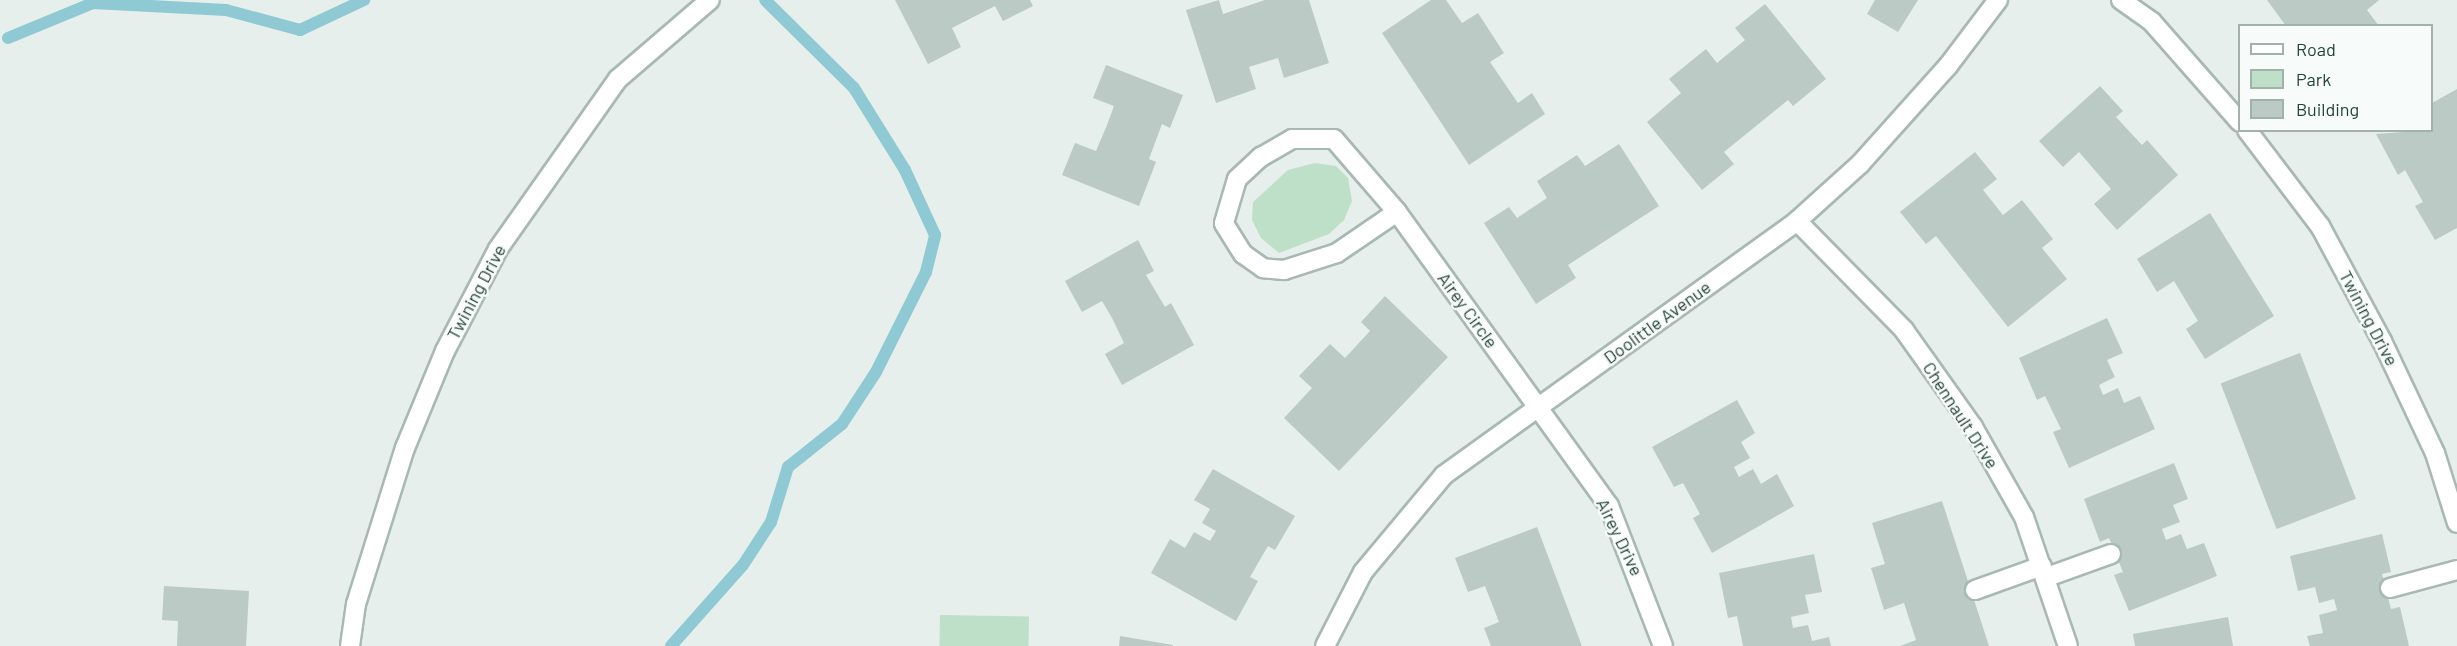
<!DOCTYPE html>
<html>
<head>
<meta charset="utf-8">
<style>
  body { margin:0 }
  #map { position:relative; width:2457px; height:646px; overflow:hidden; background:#e6efeb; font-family:Barlow,sans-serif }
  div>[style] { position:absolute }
  .green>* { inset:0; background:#bfe0c8; transform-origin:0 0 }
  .stream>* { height:12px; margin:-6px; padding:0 6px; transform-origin:6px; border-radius:6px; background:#8ec9d4 }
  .building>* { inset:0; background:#bbcac4; transform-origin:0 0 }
  .roads { filter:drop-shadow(2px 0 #a8b8b2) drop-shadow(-2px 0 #a8b8b2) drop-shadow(0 2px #a8b8b2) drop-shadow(0 -2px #a8b8b2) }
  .minor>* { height:18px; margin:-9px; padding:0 9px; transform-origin:9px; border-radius:9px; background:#fff }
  span { translate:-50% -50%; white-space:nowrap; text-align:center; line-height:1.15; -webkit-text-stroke:5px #f7fbf9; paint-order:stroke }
  .street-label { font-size:18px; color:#24423a }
  .legend { position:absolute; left:2238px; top:24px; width:195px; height:108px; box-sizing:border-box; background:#f7fbf9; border:2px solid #a3b1ad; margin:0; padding:8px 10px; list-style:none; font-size:18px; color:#24423a }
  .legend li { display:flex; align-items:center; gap:12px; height:30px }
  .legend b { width:30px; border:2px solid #a3b1ad }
</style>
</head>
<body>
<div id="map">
  <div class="green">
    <div style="clip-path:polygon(1315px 163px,1336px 166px,1348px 178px,1352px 201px,1344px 220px,1329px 234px,1279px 253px,1261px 238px,1252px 220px,1253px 202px,1288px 170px)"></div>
    <div style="left:940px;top:615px;width:89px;height:31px;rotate:1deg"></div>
  </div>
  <div class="stream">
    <div style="left:8px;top:38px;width:92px;rotate:-22.4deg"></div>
    <div style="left:93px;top:3px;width:133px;rotate:3deg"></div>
    <div style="left:226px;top:10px;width:77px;rotate:15.1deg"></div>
    <div style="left:300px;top:30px;width:71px;rotate:-25.1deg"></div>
    <div style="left:671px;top:646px;width:108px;rotate:-48.4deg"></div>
    <div style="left:743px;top:565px;width:51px;rotate:-56.9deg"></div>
    <div style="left:771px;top:522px;width:58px;rotate:-72.8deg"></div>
    <div style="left:788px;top:467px;width:69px;rotate:-38.5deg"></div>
    <div style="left:842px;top:424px;width:62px;rotate:-56.8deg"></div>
    <div style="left:876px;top:372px;width:112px;rotate:-63.4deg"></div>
    <div style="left:926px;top:272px;width:38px;rotate:-76deg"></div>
    <div style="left:935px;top:235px;width:72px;rotate:-114.8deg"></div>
    <div style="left:905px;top:170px;width:97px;rotate:-121.9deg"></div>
    <div style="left:854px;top:88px;width:125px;rotate:-135.3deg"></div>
  </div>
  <div class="building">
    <div style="clip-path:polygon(895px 0,1030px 0,1033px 6px,1003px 21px,995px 6px,952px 28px,961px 47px,928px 64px)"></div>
    <div style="clip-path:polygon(1219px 0,1223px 14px,1265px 0,1309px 0,1329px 63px,1284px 78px,1278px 58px,1249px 67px,1256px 89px,1216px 103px,1186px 10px)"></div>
    <div style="clip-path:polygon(1431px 0,1446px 0,1462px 23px,1478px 13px,1504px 53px,1490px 62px,1518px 103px,1532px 93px,1545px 114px,1469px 165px,1382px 33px)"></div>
    <div style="clip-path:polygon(1875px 0,1918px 0,1898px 32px,1867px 14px)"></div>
    <div style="clip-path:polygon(2267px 0,2379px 0,2367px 10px,2379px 26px,2286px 26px)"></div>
    <div style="clip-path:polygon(1765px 4px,1826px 79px,1793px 106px,1788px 100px,1724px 152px,1734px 164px,1702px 190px,1647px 122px,1681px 93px,1669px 79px,1706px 49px,1717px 63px,1745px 40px,1735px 28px)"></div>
    <div style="clip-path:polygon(1106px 65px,1183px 95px,1170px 128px,1162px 124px,1149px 159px,1156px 162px,1139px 206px,1062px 175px,1075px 143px,1096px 151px,1107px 125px,1114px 106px,1093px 98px)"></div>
    <div style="clip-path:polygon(2100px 86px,2123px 111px,2116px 117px,2142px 145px,2147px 140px,2178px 175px,2117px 230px,2094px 204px,2111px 189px,2079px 152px,2063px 167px,2039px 141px)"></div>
    <div style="clip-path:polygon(2457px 89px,2457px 228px,2435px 240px,2415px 206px,2423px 202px,2405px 170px,2398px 175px,2376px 134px,2432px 130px,2432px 103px)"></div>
    <div style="clip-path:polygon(1619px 144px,1659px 206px,1568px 265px,1576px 278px,1536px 304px,1484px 223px,1509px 207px,1517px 218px,1547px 198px,1537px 181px,1577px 155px,1585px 166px)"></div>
    <div style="clip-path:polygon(1975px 152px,1997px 179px,1983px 190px,2003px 215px,2022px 200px,2053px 239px,2042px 248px,2067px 279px,2008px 327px,1936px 236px,1926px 244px,1900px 212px)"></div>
    <div style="clip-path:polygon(2210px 213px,2274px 316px,2205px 359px,2186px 329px,2198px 321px,2174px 281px,2157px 292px,2137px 259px)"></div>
    <div style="clip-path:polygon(1138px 240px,1154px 271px,1146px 275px,1165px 307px,1171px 303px,1194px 345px,1122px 385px,1105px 354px,1124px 343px,1112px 318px,1102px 301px,1082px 312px,1065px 281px)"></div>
    <div style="clip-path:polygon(1385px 296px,1448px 357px,1339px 471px,1284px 418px,1312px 388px,1299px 376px,1330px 344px,1345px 358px,1370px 331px,1361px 322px)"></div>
    <div style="clip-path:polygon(2107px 318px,2123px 353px,2107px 360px,2115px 377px,2099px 385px,2103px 395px,2118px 388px,2124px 403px,2140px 396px,2155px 429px,2069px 468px,2053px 432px,2061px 429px,2045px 396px,2037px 400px,2019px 358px)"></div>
    <div style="left:2300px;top:353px;width:156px;height:85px;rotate:69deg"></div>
    <div style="clip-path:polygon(1737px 400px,1755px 433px,1741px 442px,1750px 458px,1734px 467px,1739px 477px,1753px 469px,1761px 484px,1777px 474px,1794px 506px,1712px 553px,1693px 518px,1700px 514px,1683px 483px,1674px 487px,1652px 447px)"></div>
    <div style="clip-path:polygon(2174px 463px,2188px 499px,2173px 505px,2180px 522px,2162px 529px,2166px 540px,2181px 534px,2187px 549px,2204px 543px,2217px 576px,2129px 611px,2114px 575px,2123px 572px,2109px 538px,2100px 542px,2084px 499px)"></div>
    <div style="clip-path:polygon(1213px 469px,1295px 516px,1275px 550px,1268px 546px,1250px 577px,1258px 581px,1236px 621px,1151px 573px,1170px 539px,1185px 548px,1194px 532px,1210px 541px,1216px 531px,1202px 523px,1210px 509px,1194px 500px)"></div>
    <div style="clip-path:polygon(1942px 501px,1989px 646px,1900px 646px,1916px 640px,1904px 603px,1884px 610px,1871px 568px,1885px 564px,1872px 523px)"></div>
    <div style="clip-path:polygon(1537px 527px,1582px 646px,1491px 646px,1484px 628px,1499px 622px,1485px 586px,1468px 592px,1455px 558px)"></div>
    <div style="clip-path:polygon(2382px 534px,2391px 572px,2382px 574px,2391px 609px,2400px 607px,2409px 646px,2310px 646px,2307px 636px,2323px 633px,2319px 615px,2337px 610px,2334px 599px,2319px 603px,2315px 587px,2298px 591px,2290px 556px)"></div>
    <div style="clip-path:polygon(1814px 554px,1822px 592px,1805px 595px,1809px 613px,1791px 617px,1793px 628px,1808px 625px,1812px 641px,1829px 637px,1831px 646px,1743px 646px,1737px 616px,1728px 618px,1719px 573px)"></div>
    <div style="clip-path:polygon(164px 586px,249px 591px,246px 646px,177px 646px,178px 621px,162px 620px)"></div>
    <div style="clip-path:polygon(2228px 617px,2233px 646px,2135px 646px,2133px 634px)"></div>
    <div style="clip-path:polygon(1120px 636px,1173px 645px,1173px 646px,1119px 646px)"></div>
  </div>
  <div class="roads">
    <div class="minor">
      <div style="left:2121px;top:0;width:38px;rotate:35deg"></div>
      <div style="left:2152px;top:22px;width:133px;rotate:48.7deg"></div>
      <div style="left:2247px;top:130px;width:121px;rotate:52.8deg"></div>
      <div style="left:2320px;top:226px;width:131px;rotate:61.7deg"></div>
      <div style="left:2382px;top:341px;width:124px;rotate:64.7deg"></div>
      <div style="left:2435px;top:453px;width:73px;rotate:72.6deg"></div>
      <div style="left:1397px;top:212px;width:73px;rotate:145.7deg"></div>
      <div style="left:1337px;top:253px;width:56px;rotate:162.2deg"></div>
      <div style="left:1284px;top:270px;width:21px;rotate:-175deg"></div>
      <div style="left:1263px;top:268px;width:24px;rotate:-145deg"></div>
      <div style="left:1243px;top:254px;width:36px;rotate:-122deg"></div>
      <div style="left:1224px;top:223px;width:46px;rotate:-73.5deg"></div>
      <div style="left:1237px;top:179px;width:33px;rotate:-43deg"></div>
      <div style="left:1261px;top:157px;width:36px;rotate:-30deg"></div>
      <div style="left:1292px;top:139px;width:42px"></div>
      <div style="left:1334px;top:139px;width:96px;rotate:49.2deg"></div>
      <div style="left:1397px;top:212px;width:362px;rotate:54.2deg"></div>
      <div style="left:1609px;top:506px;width:150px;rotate:68.9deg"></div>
      <div style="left:1797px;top:221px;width:153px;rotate:45.5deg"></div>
      <div style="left:1904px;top:330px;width:119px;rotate:54.6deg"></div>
      <div style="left:1973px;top:427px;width:103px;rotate:60.5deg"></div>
      <div style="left:2024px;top:517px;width:136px;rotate:71.2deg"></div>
      <div style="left:2047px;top:577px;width:68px;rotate:-19.8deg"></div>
      <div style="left:2390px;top:588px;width:69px;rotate:-15deg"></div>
      <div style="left:1975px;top:590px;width:71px;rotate:-19.7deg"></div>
      <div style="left:350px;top:646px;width:42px;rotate:-81.9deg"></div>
      <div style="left:356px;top:604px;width:164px;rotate:-72.6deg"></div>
      <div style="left:405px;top:448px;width:105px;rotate:-67.6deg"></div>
      <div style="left:445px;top:351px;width:115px;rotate:-62.5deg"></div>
      <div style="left:498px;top:249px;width:208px;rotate:-54.8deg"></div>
      <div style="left:618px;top:79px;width:121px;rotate:-40.7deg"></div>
      <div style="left:1325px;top:646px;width:83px;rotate:-62.8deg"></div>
      <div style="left:1363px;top:572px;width:126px;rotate:-50.1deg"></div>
      <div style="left:1444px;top:475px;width:435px;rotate:-35.7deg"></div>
      <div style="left:1797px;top:221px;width:85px;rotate:-42.1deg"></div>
      <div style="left:1860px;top:164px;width:132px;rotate:-48.1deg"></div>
      <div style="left:1948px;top:66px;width:83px;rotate:-52.9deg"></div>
    </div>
  </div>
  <div class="street-label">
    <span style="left:476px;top:292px;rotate:-62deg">Twining Drive</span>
    <span style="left:1468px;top:310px;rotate:54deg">Airey Circle</span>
    <span style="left:2369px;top:318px;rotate:62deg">Twining Drive</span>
    <span style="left:1657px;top:322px;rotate:-36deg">Doolittle Avenue</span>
    <span style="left:1961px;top:415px;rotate:57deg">Chennault Drive</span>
    <span style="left:1620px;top:537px;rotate:64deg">Airey Drive</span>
  </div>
  <ul class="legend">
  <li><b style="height:8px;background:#fff"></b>Road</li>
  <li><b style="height:16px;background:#bfe0c8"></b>Park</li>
  <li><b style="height:16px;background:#bbcac4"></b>Building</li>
  </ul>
</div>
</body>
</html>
